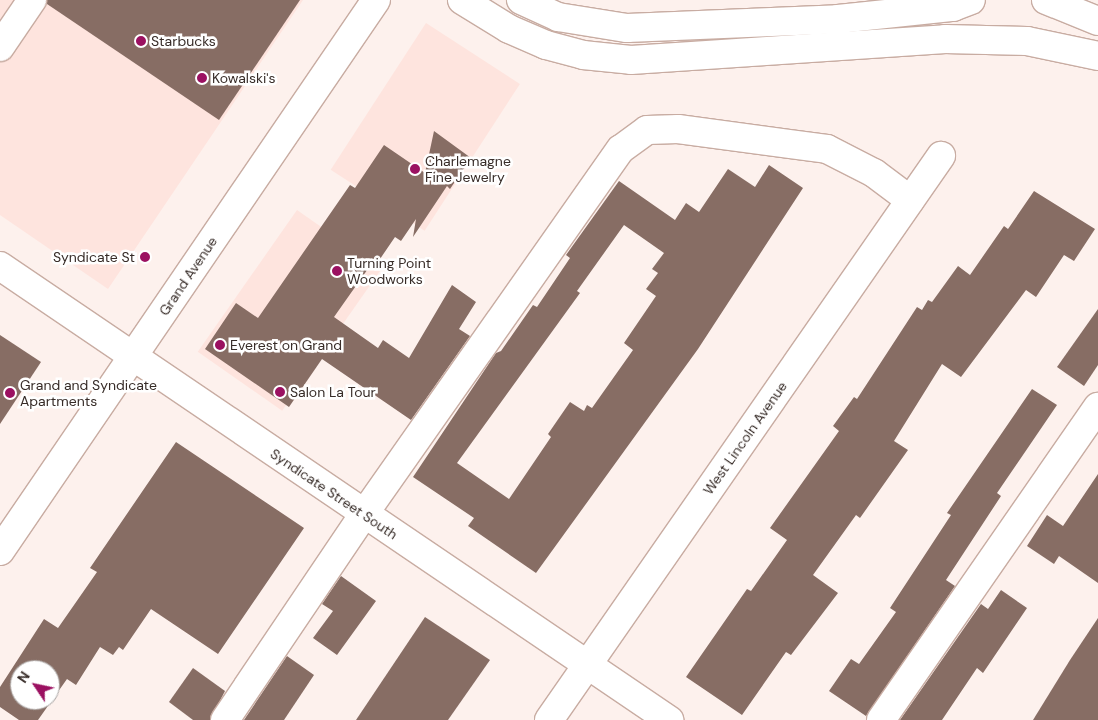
<!DOCTYPE html>
<html>
<head>
<meta charset="utf-8">
<style>
  body { margin:0 }
  #map { position:relative; width:1098px; height:720px; overflow:hidden; background:#fdf1ed; font-family:"DM Sans",sans-serif }
  div>[style] { position:absolute }
  .commercial>* { inset:0; background:#fee4de; transform-origin:0 0 }
  .building>* { inset:0; background:#876d64 }
  .roads { filter:drop-shadow(1px 0 #c8aca2) drop-shadow(-1px 0 #c8aca2) drop-shadow(0 1px #c8aca2) drop-shadow(0 -1px #c8aca2) }
  .minor>* { height:28px; margin:-14px; padding:0 14px; transform-origin:14px; border-radius:14px; background:#fff }
  .major>* { height:28px; margin:-14px; padding:0 14px; transform-origin:14px; border-radius:14px; background:#fff }
  .dots>* { width:14px; height:14px; translate:-50% -50%; box-sizing:border-box; border:2px solid #fff; border-radius:50% }
  span { translate:-50% -50%; white-space:nowrap; text-align:center; line-height:1.15; -webkit-text-stroke:5px #fff; paint-order:stroke }
  .poi-label { font-size:14px; color:#372c28 }
  .left { translate:0 -50%; text-align:left }
  .right { translate:-100% -50%; text-align:right }
  .street-label { font-size:14px; color:#372c28 }
  .north { position:absolute; left:10px; top:660px; width:50px; height:50px; box-sizing:border-box; background:#fff; border:1px solid #afaba9; border-radius:50%; rotate:304deg; font-size:14px; font-weight:700; line-height:20px; text-align:center; color:#372c28 }
  .north::after { content:''; display:block; margin:auto; width:18px; height:22px; background:#9b1161; clip-path:polygon(50% 0,100% 100%,50% 72%,0 100%) }
</style>
</head>
<body>
<div id="map">
  <div class="commercial">
    <div style="clip-path:polygon(0 0,303px 0,108px 289px,0 215px)"></div>
    <div style="left:426px;top:23px;width:112px;height:175px;rotate:33deg"></div>
    <div style="left:297px;top:210px;width:103px;height:173px;rotate:35deg"></div>
  </div>
  <div class="building">
    <div style="clip-path:polygon(47px 0,300px 0,219px 120px,47px 4px)"></div>
    <div style="clip-path:polygon(434px 131px,471px 158px,450px 189px,447px 186px,413px 237px,416px 219px,401px 241px,395px 237px,380px 259px,377px 256px,334px 317px,378px 348px,383px 340px,409px 358px,452px 285px,476px 302px,459px 329px,470px 336px,411px 420px,322px 359px,289px 407px,205px 349px,236px 303px,258px 318px,350px 185px,355px 188px,384px 145px,425px 173px)"></div>
    <div style="clip-path:polygon(evenodd,769px 165px,803px 188px,698px 349px,536px 573px,468px 526px,474px 518px,413px 477px,496px 353px,501px 351px,533px 305px,537px 307px,570px 258px,566px 255px,619px 181px,675px 220px,686px 203px,699px 212px,728px 169px,755px 187px,769px 165px,624px 225px,664px 253px,652px 269px,658px 273px,646px 289px,656px 296px,624px 343px,633px 350px,592px 408px,587px 405px,584px 411px,570px 402px,548px 434px,551px 437px,509px 499px,457px 463px,580px 293px,577px 291px,624px 225px)"></div>
    <div style="clip-path:polygon(1034px 191px,1095px 229px,1074px 261px,1064px 255px,1036px 297px,1026px 290px,961px 377px,942px 364px,894px 441px,908px 450px,860px 518px,856px 515px,813px 575px,838px 593px,791px 655px,786px 652px,742px 715px,686px 677px,747px 589px,751px 591px,787px 540px,770px 528px,839px 431px,833px 426px,854px 397px,857px 399px,917px 307px,922px 310px,928px 300px,932px 302px,958px 266px,970px 275px,1004px 226px,1008px 229px)"></div>
    <div style="clip-path:polygon(1098px 309px,1098px 365px,1084px 386px,1057px 367px)"></div>
    <div style="clip-path:polygon(0 335px,41px 362px,0 424px)"></div>
    <div style="clip-path:polygon(1032px 389px,1057px 405px,997px 493px,1001px 496px,946px 580px,955px 586px,866px 716px,829px 691px,851px 659px,859px 664px,896px 612px,890px 608px,951px 515px,947px 513px)"></div>
    <div style="clip-path:polygon(evenodd,176px 442px,304px 528px,218px 654px,151px 609px,123px 650px,119px 647px,113px 655px,100px 647px,76px 685px,67px 679px,38px 720px,19px 720px,0 707px,0 687px,44px 619px,58px 628px,97px 572px,90px 568px,176px 442px,20px 670px,50px 670px,50px 700px,20px 700px,20px 670px)"></div>
    <div style="clip-path:polygon(1098px 474px,1098px 583px,1059px 556px,1054px 564px,1027px 546px,1047px 515px,1063px 526px)"></div>
    <div style="clip-path:polygon(341px 576px,376px 601px,337px 655px,313px 638px,333px 611px,322px 604px)"></div>
    <div style="clip-path:polygon(1001px 590px,1027px 608px,983px 673px,977px 668px,942px 720px,900px 720px,981px 604px,988px 609px)"></div>
    <div style="clip-path:polygon(425px 617px,490px 660px,448px 720px,356px 720px)"></div>
    <div style="clip-path:polygon(1098px 618px,1098px 720px,1033px 720px,1070px 660px)"></div>
    <div style="clip-path:polygon(287px 656px,314px 675px,284px 720px,244px 720px)"></div>
    <div style="clip-path:polygon(193px 668px,225px 691px,210px 720px,193px 720px,169px 702px)"></div>
  </div>
  <div class="roads">
    <div class="minor">
      <div style="left:0;top:47px;width:57px;rotate:-55.8deg"></div>
      <div style="left:0;top:266px;width:809px;rotate:34.16deg"></div>
      <div style="left:225px;top:720px;width:249px;rotate:-56deg"></div>
      <div style="left:364px;top:514px;width:446px;rotate:-54.9deg"></div>
      <div style="left:621px;top:149px;width:32px;rotate:-36deg"></div>
      <div style="left:647px;top:130px;width:31px;rotate:-2deg"></div>
      <div style="left:678px;top:129px;width:150px;rotate:7.6deg"></div>
      <div style="left:827px;top:149px;width:53px;rotate:27.1deg"></div>
      <div style="left:874px;top:173px;width:45px;rotate:36.9deg"></div>
      <div style="left:549px;top:720px;width:687px;rotate:-55.2deg"></div>
      <div style="left:881px;top:720px;width:381px;rotate:-55.3deg"></div>
    </div>
    <div class="major">
      <div style="left:462px;top:0;width:55px;rotate:31.7deg"></div>
      <div style="left:509px;top:29px;width:40px;rotate:23.4deg"></div>
      <div style="left:546px;top:45px;width:38px;rotate:15deg"></div>
      <div style="left:583px;top:55px;width:48px;rotate:5.9deg"></div>
      <div style="left:631px;top:60px;width:315px;rotate:-3.8deg"></div>
      <div style="left:945px;top:39px;width:82px;rotate:1.4deg"></div>
      <div style="left:1027px;top:41px;width:73px;rotate:11.9deg"></div>
      <div style="left:521px;top:0;width:41px;rotate:24.7deg"></div>
      <div style="left:558px;top:17px;width:70px;rotate:9.1deg"></div>
      <div style="left:627px;top:28px;width:211px;rotate:-2.4deg"></div>
      <div style="left:838px;top:19px;width:116px;rotate:-6deg"></div>
      <div style="left:953px;top:7px;width:19px;rotate:-21deg"></div>
      <div style="left:1046px;top:0;width:56px;rotate:22deg"></div>
      <div style="left:0;top:551px;width:667px;rotate:-55.69deg"></div>
    </div>
  </div>
  <div class="dots">
    <div style="left:141px;top:41px;background:#9b1161"></div>
    <div style="left:202px;top:78px;background:#9b1161"></div>
    <div style="left:415px;top:169px;background:#9b1161"></div>
    <div style="left:145px;top:257px;background:#9b1161"></div>
    <div style="left:337px;top:271px;background:#9b1161"></div>
    <div style="left:220px;top:345px;background:#9b1161"></div>
    <div style="left:280px;top:392px;background:#9b1161"></div>
    <div style="left:10px;top:393px;background:#9b1161"></div>
  </div>
  <div class="poi-label">
    <span class="left" style="left:151px;top:41px">Starbucks</span>
    <span class="left" style="left:212px;top:78px">Kowalski's</span>
    <span class="left" style="left:425px;top:169px">Charlemagne<br>Fine Jewelry</span>
    <span class="right" style="left:135px;top:257px">Syndicate St</span>
    <span class="left" style="left:347px;top:271px">Turning Point<br>Woodworks</span>
    <span class="left" style="left:230px;top:345px">Everest on Grand</span>
    <span class="left" style="left:20px;top:393px">Grand and Syndicate<br>Apartments</span>
    <span class="left" style="left:290px;top:392px">Salon La Tour</span>
  </div>
  <div class="street-label">
    <span style="left:188px;top:276px;rotate:-56deg">Grand Avenue</span>
    <span style="left:745px;top:438px;rotate:-55deg">West Lincoln Avenue</span>
    <span style="left:334px;top:494px;rotate:34deg">Syndicate Street South</span>
  </div>
  <div class="north">N</div>
</div>
</body>
</html>
